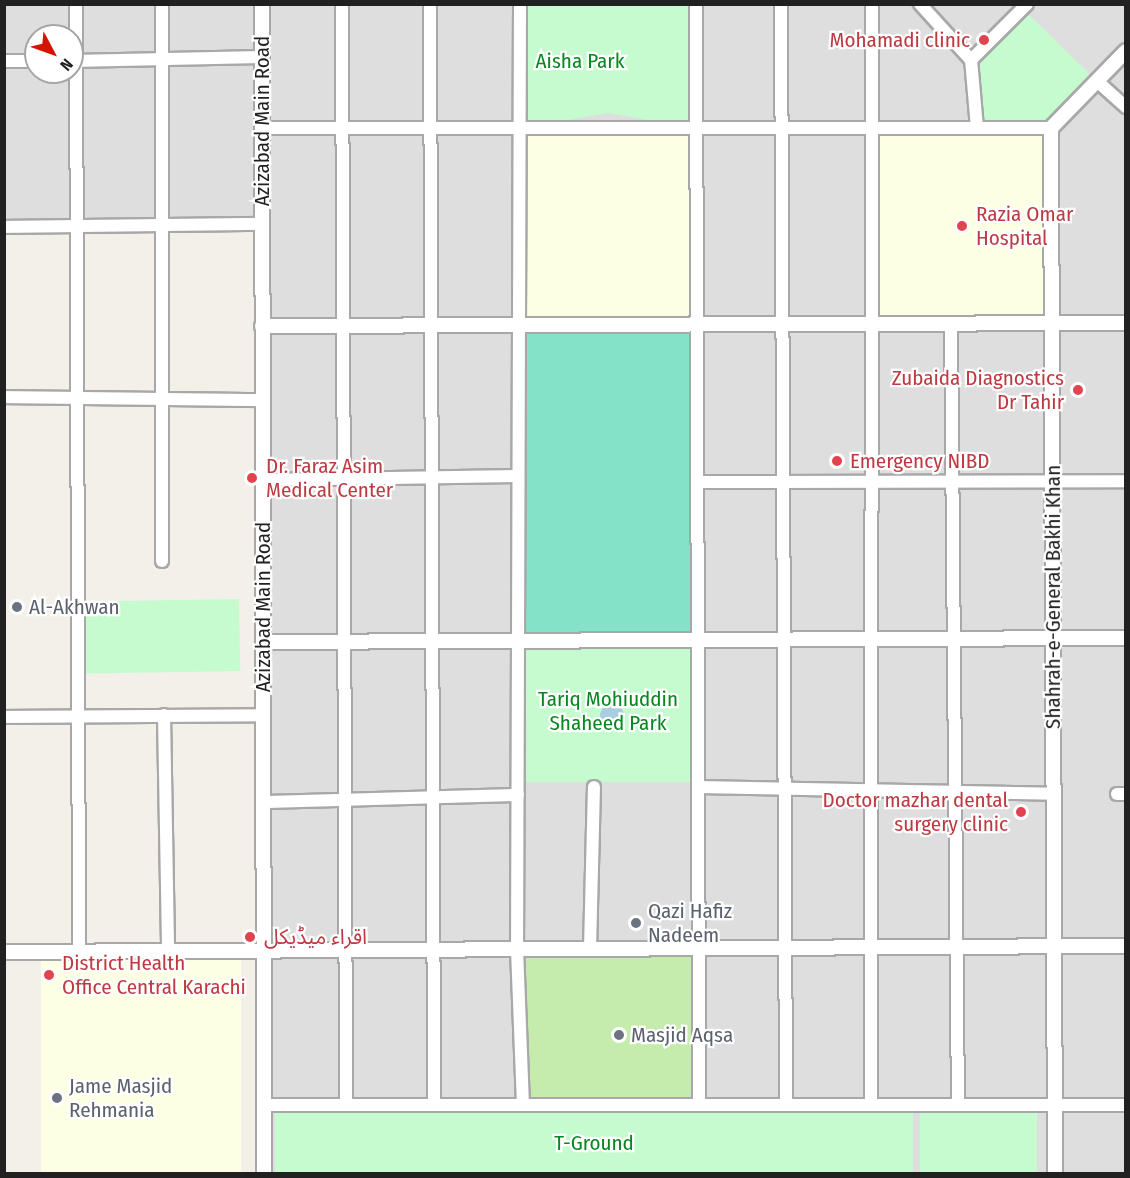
<!DOCTYPE html>
<html>
<head>
<meta charset="utf-8">
<style>
  body { margin:0 }
  #map { position:relative; width:1130px; height:1178px; overflow:hidden; background:#f2f0e8; font-family:"Fira Sans Condensed","Noto Sans Arabic",sans-serif }
  div>[style] { position:absolute }
  .residential>* { inset:0; background:#dfdede }
  .education>* { inset:0; background:#fcffe4; transform-origin:0 0 }
  .grass>* { inset:0; background:#c6ecad; transform-origin:0 0 }
  .park>* { inset:0; background:#c5fbcf; transform-origin:0 0 }
  .pitch>* { inset:0; background:#84e2c8; transform-origin:0 0 }
  .water>* { inset:0; background:#a8cee0 }
  .round { border-radius:50% }
  .roads { filter:drop-shadow(2px 0 #a8a8a8) drop-shadow(-2px 0 #a8a8a8) drop-shadow(0 2px #a8a8a8) drop-shadow(0 -2px #a8a8a8) }
  .minor>* { height:12px; margin:-6px; padding:0 6px; transform-origin:6px; border-radius:6px; background:#fff }
  .tertiary>* { height:14px; margin:-7px; padding:0 7px; transform-origin:7px; border-radius:7px; background:#fff }
  .dots>* { width:16px; height:16px; translate:-50% -50%; box-sizing:border-box; border:3px solid #fff; border-radius:50% }
  span { translate:-50% -50%; white-space:nowrap; text-align:center; line-height:1.15; -webkit-text-stroke:4.5px #fff; paint-order:stroke }
  .health-label { font-size:21px; color:#be3a42 }
  .right { translate:-100% -50%; text-align:right }
  .left { translate:0 -50%; text-align:left }
  .park-label { font-size:21px; color:#088620 }
  .street-label { font-size:21px; color:#212121 }
  .worship-label { font-size:21px; color:#5b616d }
  .frame { position:absolute; inset:0; border:6px solid #212121; pointer-events:none }
  .north { position:absolute; left:24px; top:24px; width:60px; height:60px; box-sizing:border-box; background:#fff; border:2px solid #a6a6a6; border-radius:50%; rotate:131deg; font-size:16px; font-weight:700; line-height:24px; text-align:center; color:#212121 }
  .north::after { content:''; display:block; margin:auto; width:21px; height:27px; background:#d31500; clip-path:polygon(50% 0,100% 100%,50% 72%,0 100%) }
</style>
</head>
<body>
<div id="map">
  <div class="residential">
    <div style="clip-path:polygon(evenodd,5px 5px,1125px 5px,1125px 1173px,263px 1173px,256px 230px,5px 227px,5px 5px,36px 36px,72px 36px,72px 72px,36px 72px,36px 36px)"></div>
  </div>
  <div class="education">
    <div style="left:520px;top:128px;width:176px;height:198px"></div>
    <div style="left:872px;top:128px;width:179px;height:196px"></div>
    <div style="left:241px;top:959px;width:214px;height:200px;rotate:90deg"></div>
  </div>
  <div class="grass">
    <div style="left:698px;top:948px;width:157px;height:181px;rotate:90deg"></div>
  </div>
  <div class="park">
    <div style="clip-path:polygon(520px 5px,696px 5px,696px 128px,608px 113px,520px 128px)"></div>
    <div style="clip-path:polygon(1023px 9px,1097px 81px,1051px 128px,977px 128px,971px 60px)"></div>
    <div style="left:239px;top:599px;width:72px;height:162px;rotate:89deg"></div>
    <div style="left:697px;top:640px;width:142px;height:179px;rotate:90deg"></div>
    <div style="left:1037px;top:1110px;width:63px;height:117px;rotate:90deg"></div>
    <div style="left:275px;top:1112px;width:638px;height:61px"></div>
  </div>
  <div class="pitch">
    <div style="left:697px;top:325px;width:315px;height:179px;rotate:90deg"></div>
  </div>
  <div class="water">
    <div class="round" style="left:600px;top:704px;width:24px;height:24px"></div>
  </div>
  <div class="roads">
    <div class="minor">
      <div style="left:76px;top:4px;width:948px;rotate:89.82deg"></div>
      <div style="left:342px;top:4px;width:1101px;rotate:89.79deg"></div>
      <div style="left:430px;top:4px;width:1101px;rotate:89.79deg"></div>
      <div style="left:520px;top:4px;width:945px;rotate:90.18deg"></div>
      <div style="left:517px;top:949px;width:156px;rotate:87.8deg"></div>
      <div style="left:696px;top:4px;width:1101px;rotate:89.84deg"></div>
      <div style="left:781px;top:4px;width:1101px;rotate:89.74deg"></div>
      <div style="left:920px;top:4px;width:76px;rotate:47.7deg"></div>
      <div style="left:4px;top:61px;width:32px"></div>
      <div style="left:72px;top:61px;width:190px;rotate:-1.2deg"></div>
      <div style="left:1097px;top:81px;width:39px;rotate:42deg"></div>
      <div style="left:262px;top:128px;width:789px"></div>
      <div style="left:977px;top:128px;width:68px;rotate:-95deg"></div>
      <div style="left:971px;top:60px;width:79px;rotate:-45deg"></div>
      <div style="left:4px;top:227px;width:258px;rotate:-0.7deg"></div>
      <div style="left:951px;top:324px;width:781px;rotate:89.49deg"></div>
      <div style="left:4px;top:397px;width:259px;rotate:0.7deg"></div>
      <div style="left:263px;top:480px;width:255px;rotate:-0.9deg"></div>
      <div style="left:697px;top:482px;width:429px;rotate:-0.1deg"></div>
      <div style="left:162px;top:561px;width:557px;rotate:-90deg"></div>
      <div style="left:164px;top:715px;width:236px;rotate:89deg"></div>
      <div style="left:4px;top:717px;width:259px;rotate:-0.4deg"></div>
      <div style="left:698px;top:787px;width:356px;rotate:1.1deg"></div>
      <div style="left:1117px;top:794px;width:9px"></div>
      <div style="left:264px;top:802px;width:254px;rotate:-1.6deg"></div>
      <div style="left:590px;top:949px;width:162px;rotate:-88.6deg"></div>
      <div style="left:264px;top:1105px;width:862px"></div>
      <div style="left:871px;top:1105px;width:1101px;rotate:-89.95deg"></div>
    </div>
    <div class="tertiary">
      <div style="left:262px;top:4px;width:1170px;rotate:89.9deg"></div>
      <div style="left:262px;top:326px;width:864px;rotate:-0.2deg"></div>
      <div style="left:263px;top:642px;width:863px;rotate:-0.27deg"></div>
      <div style="left:4px;top:952px;width:1122px;rotate:-0.31deg"></div>
      <div style="left:1055px;top:1174px;width:1046px;rotate:-90.22deg"></div>
      <div style="left:1051px;top:128px;width:107px;rotate:-45.8deg"></div>
    </div>
  </div>
  <div class="dots">
    <div style="left:984px;top:40px;background:#e0444e"></div>
    <div style="left:962px;top:226px;background:#e0444e"></div>
    <div style="left:1078px;top:390px;background:#e0444e"></div>
    <div style="left:837px;top:461px;background:#e0444e"></div>
    <div style="left:252px;top:478px;background:#e0444e"></div>
    <div style="left:17px;top:607px;background:#6b7280"></div>
    <div style="left:1021px;top:812px;background:#e0444e"></div>
    <div style="left:636px;top:923px;background:#6b7280"></div>
    <div style="left:250px;top:937px;background:#e0444e"></div>
    <div style="left:49px;top:975px;background:#e0444e"></div>
    <div style="left:619px;top:1035px;background:#6b7280"></div>
    <div style="left:57px;top:1098px;background:#6b7280"></div>
  </div>
  <div class="health-label">
    <span class="right" style="left:970px;top:40px">Mohamadi clinic</span>
    <span class="left" style="left:976px;top:226px">Razia Omar<br>Hospital</span>
    <span class="right" style="left:1064px;top:390px">Zubaida Diagnostics<br>Dr Tahir</span>
    <span class="left" style="left:850px;top:461px">Emergency NIBD</span>
    <span class="left" style="left:266px;top:478px">Dr. Faraz Asim<br>Medical Center</span>
    <span class="right" style="left:1008px;top:812px">Doctor mazhar dental<br>surgery clinic</span>
    <span class="left" style="left:264px;top:937px">اقراء میڈیکل</span>
    <span class="left" style="left:62px;top:975px">District Health<br>Office Central Karachi</span>
  </div>
  <div class="park-label">
    <span style="left:580px;top:61px">Aisha Park</span>
    <span style="left:608px;top:711px">Tariq Mohiuddin<br>Shaheed Park</span>
    <span style="left:594px;top:1143px">T-Ground</span>
  </div>
  <div class="street-label">
    <span style="left:262px;top:121px;rotate:-90deg">Azizabad Main Road</span>
    <span style="left:1053px;top:597px;rotate:-90deg">Shahrah-e-General Bakhi Khan</span>
    <span style="left:263px;top:607px;rotate:-90deg">Azizabad Main Road</span>
  </div>
  <div class="worship-label">
    <span class="left" style="left:29px;top:607px">Al-Akhwan</span>
    <span class="left" style="left:648px;top:923px">Qazi Hafiz<br>Nadeem</span>
    <span class="left" style="left:631px;top:1035px">Masjid Aqsa</span>
    <span class="left" style="left:69px;top:1098px">Jame Masjid<br>Rehmania</span>
  </div>
  <div class="frame"></div>
  <div class="north">N</div>
</div>
</body>
</html>
